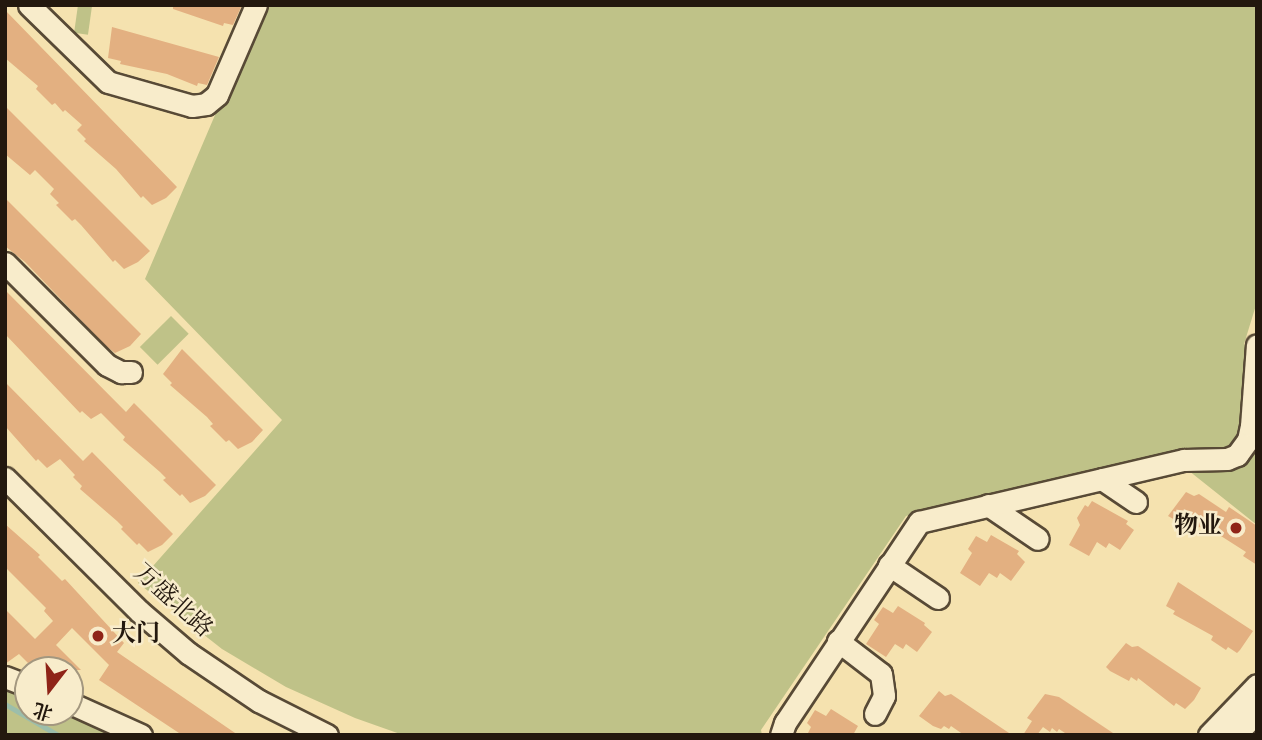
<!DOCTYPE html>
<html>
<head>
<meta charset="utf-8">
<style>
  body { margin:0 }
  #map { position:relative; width:1262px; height:740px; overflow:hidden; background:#f5e2af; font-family:"Sorts Mill Goudy","Noto Serif SC",serif }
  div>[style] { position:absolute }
  .green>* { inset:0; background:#bfc288; transform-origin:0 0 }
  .stream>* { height:4.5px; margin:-2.25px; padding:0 2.25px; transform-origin:2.25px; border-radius:2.25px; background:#9cbeab }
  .building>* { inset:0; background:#e3b081 }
  .roads { filter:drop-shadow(2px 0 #584a36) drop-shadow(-2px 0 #584a36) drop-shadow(0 2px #584a36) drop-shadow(0 -2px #584a36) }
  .minor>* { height:21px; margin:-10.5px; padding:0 10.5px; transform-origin:10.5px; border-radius:10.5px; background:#f8eccb }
  .dots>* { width:19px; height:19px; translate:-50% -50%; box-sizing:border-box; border:4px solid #f8eccb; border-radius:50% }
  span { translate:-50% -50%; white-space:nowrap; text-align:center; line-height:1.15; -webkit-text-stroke:5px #f8eccb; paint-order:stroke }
  .poi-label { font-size:24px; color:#23180e; font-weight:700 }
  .right { translate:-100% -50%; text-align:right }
  .left { translate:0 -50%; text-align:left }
  .street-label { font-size:24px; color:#23180e }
  .frame { position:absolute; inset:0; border:7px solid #23180e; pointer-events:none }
  .north { position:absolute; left:14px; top:656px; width:70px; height:70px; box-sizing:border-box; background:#f8eccb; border:2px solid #a3977f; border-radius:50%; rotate:197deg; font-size:19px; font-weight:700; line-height:28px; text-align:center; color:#23180e }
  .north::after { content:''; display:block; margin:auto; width:24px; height:32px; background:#8f2418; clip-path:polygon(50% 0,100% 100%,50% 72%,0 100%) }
</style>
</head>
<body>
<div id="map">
  <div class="green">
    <div style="left:78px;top:5px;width:14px;height:28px;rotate:8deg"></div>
    <div style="clip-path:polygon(262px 5px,1257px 5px,1257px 302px,1244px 344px,1257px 355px,1257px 525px,1169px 455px,906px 516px,761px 730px,762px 735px,403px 735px,355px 718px,286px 687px,222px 649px,138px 583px,282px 420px,145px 279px)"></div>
    <div style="left:171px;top:316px;width:25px;height:44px;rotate:45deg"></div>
    <div style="clip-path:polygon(5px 683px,28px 692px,28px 712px,70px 712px,131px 735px,5px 735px)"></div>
  </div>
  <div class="stream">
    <div style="left:5px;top:704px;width:61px;rotate:30.3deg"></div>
  </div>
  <div class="building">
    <div style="clip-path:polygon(173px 5px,242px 5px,233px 25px,224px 23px,223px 26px,173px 9px)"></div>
    <div style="clip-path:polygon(5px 10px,177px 187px,166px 198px,152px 205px,143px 196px,141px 198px,116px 169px,84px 141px,86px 139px,77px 130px,82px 125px,65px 110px,63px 112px,55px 103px,52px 105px,36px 89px,38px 86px,5px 58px)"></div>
    <div style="clip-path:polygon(112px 27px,219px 57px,207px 85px,198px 83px,197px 86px,167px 74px,120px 64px,121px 61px,108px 58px)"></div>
    <div style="clip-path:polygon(5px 106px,150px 251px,138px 262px,124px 269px,115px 260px,113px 262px,81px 225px,75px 219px,72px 221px,56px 205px,59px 203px,50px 194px,54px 189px,35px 170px,30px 175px,5px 154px)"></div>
    <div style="clip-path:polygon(5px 198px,141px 334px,130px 346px,115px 353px,105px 345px,25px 262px,5px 246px)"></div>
    <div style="clip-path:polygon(5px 290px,126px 412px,134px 403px,216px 485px,205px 496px,190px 503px,182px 494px,180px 496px,163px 480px,166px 478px,160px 472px,123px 440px,125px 437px,101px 413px,91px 419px,82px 411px,80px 413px,5px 334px)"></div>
    <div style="clip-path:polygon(182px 349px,263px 430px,252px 442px,238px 449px,229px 440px,226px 442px,210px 426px,213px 424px,207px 417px,170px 385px,172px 383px,163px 374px)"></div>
    <div style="clip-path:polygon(5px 382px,83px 461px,92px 452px,173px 534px,162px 545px,148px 552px,139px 543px,137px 545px,121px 529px,123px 527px,117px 521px,80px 489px,82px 486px,73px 477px,75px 475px,60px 459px,47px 468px,38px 459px,36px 461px,5px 426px)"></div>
    <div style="clip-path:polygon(1186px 492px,1194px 496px,1199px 494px,1226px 512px,1229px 507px,1257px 526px,1257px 565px,1243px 556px,1246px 552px,1210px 529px,1208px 532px,1200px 527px,1191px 529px,1168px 516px)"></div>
    <div style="clip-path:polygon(1092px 501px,1128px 521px,1126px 524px,1134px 530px,1120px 550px,1109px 543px,1106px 548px,1097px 542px,1089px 556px,1069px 545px,1080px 525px,1077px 518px,1085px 505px,1088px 507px)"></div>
    <div style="clip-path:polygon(5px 524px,40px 555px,38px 557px,62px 581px,65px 579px,124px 643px,117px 652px,238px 735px,182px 735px,99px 680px,109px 665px,72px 628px,56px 645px,81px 670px,35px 670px,19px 654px,5px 664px,5px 609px,35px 639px,53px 621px,44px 611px,46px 608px,5px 567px)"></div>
    <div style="clip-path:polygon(991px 535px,1019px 551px,1017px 554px,1025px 562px,1011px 581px,1000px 573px,997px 578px,989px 573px,980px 586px,960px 573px,972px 553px,968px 549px,976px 536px,987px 542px)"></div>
    <div style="clip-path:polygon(1178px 582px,1253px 631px,1240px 650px,1237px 653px,1228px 647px,1226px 650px,1211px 640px,1213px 636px,1173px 614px,1175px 611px,1166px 606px)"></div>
    <div style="clip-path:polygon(898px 606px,925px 623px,924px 625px,932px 632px,917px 652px,906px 644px,903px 649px,895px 644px,886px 657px,866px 644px,879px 624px,874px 620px,883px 607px,893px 613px)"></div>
    <div style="clip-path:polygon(1126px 643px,1132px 647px,1138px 646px,1201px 688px,1194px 700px,1185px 709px,1176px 703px,1174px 706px,1138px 678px,1137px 681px,1131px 677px,1129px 681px,1110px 671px,1106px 667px)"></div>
    <div style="clip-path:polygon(939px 691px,945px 696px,951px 694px,1012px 735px,964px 735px,951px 726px,949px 729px,944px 726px,941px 729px,933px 726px,919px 716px)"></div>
    <div style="clip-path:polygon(1045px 694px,1059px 697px,1116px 735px,1068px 735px,1059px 729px,1057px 732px,1052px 728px,1050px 732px,1043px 727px,1037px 735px,1023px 735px,1032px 721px,1027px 718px)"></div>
    <div style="clip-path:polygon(831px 709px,858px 726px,853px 735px,807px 735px,811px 727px,807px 723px,815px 710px,826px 716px)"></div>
  </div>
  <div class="roads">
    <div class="minor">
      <div style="left:29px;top:5px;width:110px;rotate:44.3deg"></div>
      <div style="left:108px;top:82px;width:87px;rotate:15.9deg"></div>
      <div style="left:192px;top:106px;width:14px;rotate:-8deg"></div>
      <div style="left:206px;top:104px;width:14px;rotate:-39deg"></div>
      <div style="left:217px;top:95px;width:98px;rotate:-66.6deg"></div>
      <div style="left:5px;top:263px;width:144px;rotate:45deg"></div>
      <div style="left:107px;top:365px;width:16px;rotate:27deg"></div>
      <div style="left:121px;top:372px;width:10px"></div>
      <div style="left:5px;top:478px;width:189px;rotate:44.8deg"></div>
      <div style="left:139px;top:611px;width:65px;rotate:40.6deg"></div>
      <div style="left:188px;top:653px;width:86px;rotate:34.1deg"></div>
      <div style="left:259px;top:701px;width:76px;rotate:26.6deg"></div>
      <div style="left:1102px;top:479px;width:41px;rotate:34.1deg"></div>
      <div style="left:988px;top:505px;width:60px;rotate:34.2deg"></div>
      <div style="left:889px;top:565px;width:59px;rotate:34deg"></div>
      <div style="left:838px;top:641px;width:54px;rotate:37.5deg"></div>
      <div style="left:881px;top:674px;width:22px;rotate:82deg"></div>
      <div style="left:884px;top:696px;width:20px;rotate:117deg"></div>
      <div style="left:5px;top:677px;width:25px;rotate:21deg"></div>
      <div style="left:70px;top:703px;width:78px;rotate:24.3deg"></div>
      <div style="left:781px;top:735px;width:13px;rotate:-72deg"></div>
      <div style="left:785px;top:723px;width:242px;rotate:-56.3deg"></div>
      <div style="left:919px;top:522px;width:272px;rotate:-13.2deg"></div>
      <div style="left:1184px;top:460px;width:43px;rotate:-1.3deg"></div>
      <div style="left:1227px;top:459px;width:11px;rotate:-22deg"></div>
      <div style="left:1237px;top:455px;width:19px;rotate:-54deg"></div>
      <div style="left:1248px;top:440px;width:14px;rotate:-78deg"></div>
      <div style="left:1251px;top:426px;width:81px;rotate:-85.8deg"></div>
      <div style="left:1209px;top:735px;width:69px;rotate:-46.2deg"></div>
      <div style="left:1235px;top:735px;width:32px;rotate:-46deg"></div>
    </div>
  </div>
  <div class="dots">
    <div style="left:1236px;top:528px;background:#8f2418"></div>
    <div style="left:98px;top:636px;background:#8f2418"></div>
  </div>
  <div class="poi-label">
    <span class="right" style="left:1222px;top:528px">物业</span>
    <span class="left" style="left:112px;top:636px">大门</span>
  </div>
  <div class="street-label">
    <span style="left:172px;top:602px;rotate:42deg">万盛北路</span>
  </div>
  <div class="frame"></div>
  <div class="north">北</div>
</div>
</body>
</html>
